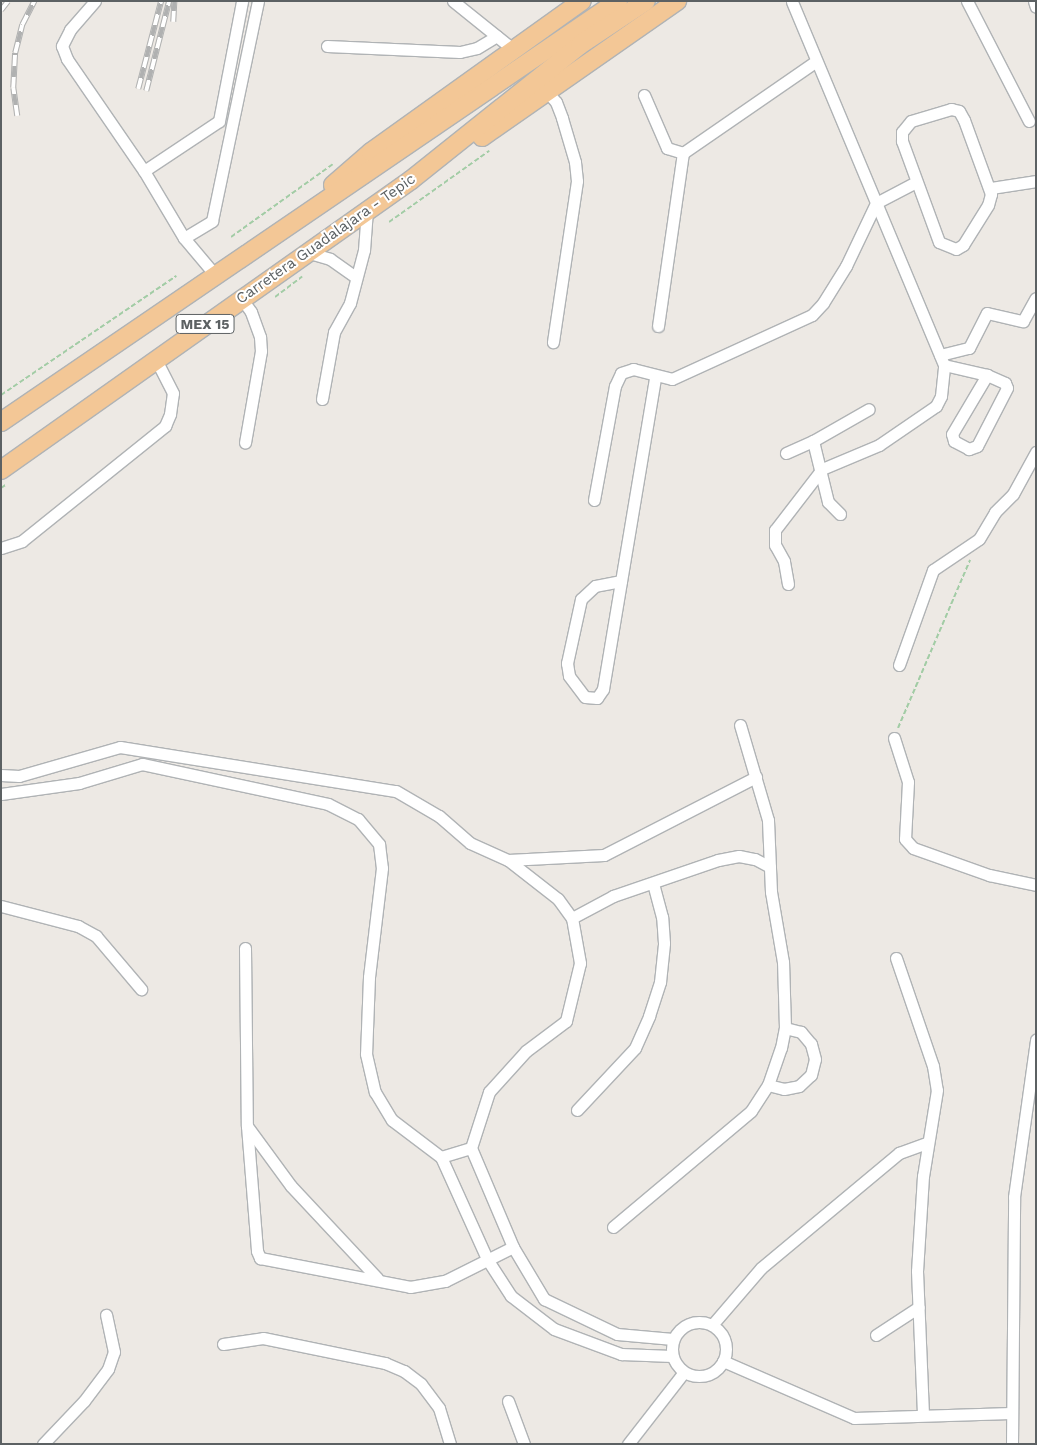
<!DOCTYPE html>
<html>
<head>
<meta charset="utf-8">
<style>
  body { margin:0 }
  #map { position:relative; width:1037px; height:1445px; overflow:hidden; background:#ede9e4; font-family:"Work Sans",sans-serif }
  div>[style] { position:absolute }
  .path>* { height:2px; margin-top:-1px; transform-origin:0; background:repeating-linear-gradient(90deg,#a2cca5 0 5px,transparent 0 7.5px) }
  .roads { filter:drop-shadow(1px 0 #b0b3b5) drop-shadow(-1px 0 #b0b3b5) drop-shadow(0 1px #b0b3b5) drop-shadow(0 -1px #b0b3b5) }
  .minor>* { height:11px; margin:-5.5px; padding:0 5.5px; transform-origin:5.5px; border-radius:5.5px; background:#fff }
  .minor>.ring { margin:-5.5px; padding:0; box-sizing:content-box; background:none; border:11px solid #fff; border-radius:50% }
  .highway>* { height:18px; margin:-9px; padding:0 9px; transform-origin:9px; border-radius:9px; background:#f3c796 }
  .rail>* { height:5.5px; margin-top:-2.75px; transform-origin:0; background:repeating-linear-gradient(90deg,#fff 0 11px,#b0b1b1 0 22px); box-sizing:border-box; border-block:1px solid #b0b1b1 }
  span { translate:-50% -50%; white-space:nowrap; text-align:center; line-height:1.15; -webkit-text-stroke:4px #fff; paint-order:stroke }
  .shield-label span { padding:1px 4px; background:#fff; border:1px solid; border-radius:4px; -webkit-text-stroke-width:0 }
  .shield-label { font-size:14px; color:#5c6163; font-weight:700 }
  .street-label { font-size:15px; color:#5c6163 }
  .frame { position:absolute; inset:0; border:2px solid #5c6163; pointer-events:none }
</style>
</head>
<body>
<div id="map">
  <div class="path">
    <div style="left:389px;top:222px;width:123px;rotate:-35.4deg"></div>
    <div style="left:231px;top:237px;width:125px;rotate:-35.6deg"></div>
    <div style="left:275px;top:297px;width:34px;rotate:-37deg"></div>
    <div style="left:1px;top:395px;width:212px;rotate:-34.2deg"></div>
    <div style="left:1px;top:488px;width:7px;rotate:-34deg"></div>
    <div style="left:898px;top:728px;width:183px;rotate:-66.8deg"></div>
  </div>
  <div class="roads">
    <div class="minor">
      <div style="left:95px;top:1px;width:38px;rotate:131deg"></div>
      <div style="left:70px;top:30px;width:18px;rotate:117deg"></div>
      <div style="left:62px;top:46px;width:14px;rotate:69deg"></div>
      <div style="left:67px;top:59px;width:136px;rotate:55.5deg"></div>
      <div style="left:144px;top:171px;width:78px;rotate:59.2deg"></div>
      <div style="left:453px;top:1px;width:78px;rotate:38.8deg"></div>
      <div style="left:967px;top:1px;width:135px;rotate:62.7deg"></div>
      <div style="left:1034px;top:1px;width:6px;rotate:72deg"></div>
      <div style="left:327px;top:46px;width:133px;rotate:2.6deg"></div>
      <div style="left:460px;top:52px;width:17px;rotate:-13deg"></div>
      <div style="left:477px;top:48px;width:23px;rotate:-31deg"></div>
      <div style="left:547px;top:92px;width:13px;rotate:48deg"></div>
      <div style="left:556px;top:102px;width:17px;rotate:69deg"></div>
      <div style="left:562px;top:118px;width:46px;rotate:73.5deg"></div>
      <div style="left:575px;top:162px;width:19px;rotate:84deg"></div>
      <div style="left:577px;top:181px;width:163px;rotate:98.5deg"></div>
      <div style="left:644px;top:95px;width:58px;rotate:66.5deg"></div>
      <div style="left:667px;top:148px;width:17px;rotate:17deg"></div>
      <div style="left:683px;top:153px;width:160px;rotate:-34.6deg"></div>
      <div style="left:951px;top:109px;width:8px;rotate:14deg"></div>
      <div style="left:959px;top:111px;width:10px;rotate:61deg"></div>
      <div style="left:964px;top:120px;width:79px;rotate:70deg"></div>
      <div style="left:991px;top:194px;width:11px;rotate:105deg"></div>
      <div style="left:988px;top:205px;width:47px;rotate:122deg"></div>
      <div style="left:963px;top:245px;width:8px;rotate:150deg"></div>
      <div style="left:956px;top:249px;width:18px;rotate:-158deg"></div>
      <div style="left:939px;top:242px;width:108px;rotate:-110.1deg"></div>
      <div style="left:902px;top:141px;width:9px;rotate:-90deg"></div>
      <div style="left:902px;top:132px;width:14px;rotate:-51deg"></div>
      <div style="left:911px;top:121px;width:42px;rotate:-16.7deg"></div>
      <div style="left:144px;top:171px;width:90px;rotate:-33.7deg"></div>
      <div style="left:219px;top:121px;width:122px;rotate:-79.1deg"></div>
      <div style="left:991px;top:188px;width:46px;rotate:-8.8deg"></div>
      <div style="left:306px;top:252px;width:25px;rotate:16deg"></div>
      <div style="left:330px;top:259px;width:29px;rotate:35deg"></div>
      <div style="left:216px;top:276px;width:50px;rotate:-130.1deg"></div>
      <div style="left:184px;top:238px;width:33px;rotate:-31deg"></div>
      <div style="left:212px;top:221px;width:225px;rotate:-78.2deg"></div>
      <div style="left:241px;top:298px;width:17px;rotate:54deg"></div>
      <div style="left:251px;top:312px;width:27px;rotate:70deg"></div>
      <div style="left:260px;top:337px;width:14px;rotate:86deg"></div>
      <div style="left:261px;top:351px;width:93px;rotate:99.9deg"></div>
      <div style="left:658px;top:326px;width:175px;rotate:-81.8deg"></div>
      <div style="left:940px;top:355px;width:30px;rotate:-14deg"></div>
      <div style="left:969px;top:348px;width:39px;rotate:-63deg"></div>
      <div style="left:987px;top:313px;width:37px;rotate:13deg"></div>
      <div style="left:1023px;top:321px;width:26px;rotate:-61deg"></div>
      <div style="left:944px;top:365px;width:44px;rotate:13.1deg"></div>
      <div style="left:987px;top:375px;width:20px;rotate:24deg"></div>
      <div style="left:1005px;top:383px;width:5px;rotate:68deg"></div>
      <div style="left:1007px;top:388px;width:65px;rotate:117.3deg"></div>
      <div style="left:977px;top:446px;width:9px;rotate:159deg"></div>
      <div style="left:969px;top:449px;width:17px;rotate:-152deg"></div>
      <div style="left:954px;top:441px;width:7px;rotate:-106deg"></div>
      <div style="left:952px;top:434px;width:69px;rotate:-59.3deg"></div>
      <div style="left:322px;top:399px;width:68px;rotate:-79.8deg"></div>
      <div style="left:334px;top:332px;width:33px;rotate:-61deg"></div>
      <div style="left:350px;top:303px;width:55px;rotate:-75.2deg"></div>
      <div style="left:364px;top:250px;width:40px;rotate:-85.7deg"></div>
      <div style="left:786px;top:453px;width:30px;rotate:-24deg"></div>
      <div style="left:594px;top:500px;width:116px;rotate:-79.6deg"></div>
      <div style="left:615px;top:386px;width:14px;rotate:-65deg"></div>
      <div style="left:621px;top:373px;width:13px;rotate:-18deg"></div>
      <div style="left:633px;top:369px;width:40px;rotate:14.4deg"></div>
      <div style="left:672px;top:379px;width:154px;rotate:-24.6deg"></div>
      <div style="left:812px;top:315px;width:16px;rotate:-47deg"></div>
      <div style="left:823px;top:303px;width:44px;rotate:-58.1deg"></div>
      <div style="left:846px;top:266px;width:70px;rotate:-64.5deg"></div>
      <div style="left:876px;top:203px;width:45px;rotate:-27.7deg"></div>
      <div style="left:840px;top:514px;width:17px;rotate:-135deg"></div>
      <div style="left:828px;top:502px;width:63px;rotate:-103.8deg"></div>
      <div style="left:813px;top:441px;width:64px;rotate:-29.7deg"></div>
      <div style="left:1px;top:548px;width:22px;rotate:-18deg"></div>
      <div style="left:22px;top:541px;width:184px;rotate:-38.8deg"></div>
      <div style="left:165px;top:426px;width:13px;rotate:-67deg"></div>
      <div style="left:170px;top:414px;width:21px;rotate:-82deg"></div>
      <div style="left:173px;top:393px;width:38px;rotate:-117deg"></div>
      <div style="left:621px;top:581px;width:26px;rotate:169deg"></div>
      <div style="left:595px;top:586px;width:19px;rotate:137deg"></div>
      <div style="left:581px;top:599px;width:66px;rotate:102.3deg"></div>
      <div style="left:567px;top:663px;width:13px;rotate:81deg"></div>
      <div style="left:569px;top:676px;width:26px;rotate:53deg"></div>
      <div style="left:585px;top:697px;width:12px;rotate:5deg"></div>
      <div style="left:597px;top:698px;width:11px;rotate:-56deg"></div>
      <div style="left:603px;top:689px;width:316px;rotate:-80.5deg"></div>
      <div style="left:788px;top:584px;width:23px;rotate:-100deg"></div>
      <div style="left:784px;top:561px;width:18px;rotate:-119deg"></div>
      <div style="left:775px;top:545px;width:15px;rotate:-90deg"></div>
      <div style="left:775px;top:530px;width:77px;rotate:-52.4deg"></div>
      <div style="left:822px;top:469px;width:62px;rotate:-22.8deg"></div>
      <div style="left:879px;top:445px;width:69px;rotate:-34.4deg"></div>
      <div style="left:936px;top:406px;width:11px;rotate:-63deg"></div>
      <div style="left:941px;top:396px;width:31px;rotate:-84deg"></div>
      <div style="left:944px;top:365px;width:394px;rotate:-112.7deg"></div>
      <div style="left:899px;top:665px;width:101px;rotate:-70.3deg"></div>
      <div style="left:933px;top:570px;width:55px;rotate:-34deg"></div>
      <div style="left:979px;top:539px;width:31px;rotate:-59deg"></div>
      <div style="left:995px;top:512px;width:25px;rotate:-45deg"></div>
      <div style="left:1013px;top:494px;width:48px;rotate:-61.3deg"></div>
      <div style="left:894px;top:738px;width:46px;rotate:72.3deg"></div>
      <div style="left:908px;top:782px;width:57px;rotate:93deg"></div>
      <div style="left:905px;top:839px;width:12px;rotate:48deg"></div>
      <div style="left:913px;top:848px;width:81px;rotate:19.6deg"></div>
      <div style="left:989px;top:875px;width:48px;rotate:12deg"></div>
      <div style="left:1px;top:775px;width:18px;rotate:3deg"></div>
      <div style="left:19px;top:776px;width:105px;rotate:-16deg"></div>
      <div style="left:120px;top:747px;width:279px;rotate:9.1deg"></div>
      <div style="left:396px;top:791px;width:50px;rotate:30.2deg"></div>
      <div style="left:439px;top:816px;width:41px;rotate:41.1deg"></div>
      <div style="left:470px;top:843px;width:42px;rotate:24.1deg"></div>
      <div style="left:508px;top:860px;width:63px;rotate:38deg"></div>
      <div style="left:558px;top:899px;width:24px;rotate:54deg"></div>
      <div style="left:572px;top:918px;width:46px;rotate:79.9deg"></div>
      <div style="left:580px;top:963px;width:60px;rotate:103.6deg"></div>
      <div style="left:566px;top:1021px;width:50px;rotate:143.1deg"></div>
      <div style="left:526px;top:1051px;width:55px;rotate:132.1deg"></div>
      <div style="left:489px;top:1092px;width:59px;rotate:107.8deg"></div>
      <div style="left:471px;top:1148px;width:108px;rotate:67deg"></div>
      <div style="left:513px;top:1247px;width:61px;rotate:59.2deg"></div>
      <div style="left:544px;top:1299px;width:81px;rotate:25.6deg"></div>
      <div style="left:617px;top:1334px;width:56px;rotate:5.1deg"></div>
      <div style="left:1px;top:794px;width:79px;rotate:-8deg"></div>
      <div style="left:79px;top:783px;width:66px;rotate:-16.8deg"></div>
      <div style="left:142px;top:764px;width:190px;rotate:12.1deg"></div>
      <div style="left:328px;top:804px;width:34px;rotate:27deg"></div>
      <div style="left:358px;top:819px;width:33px;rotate:50deg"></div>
      <div style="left:379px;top:844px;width:24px;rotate:83deg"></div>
      <div style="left:382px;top:868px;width:110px;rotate:96.8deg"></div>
      <div style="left:369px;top:977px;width:77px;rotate:92.2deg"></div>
      <div style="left:366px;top:1054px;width:39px;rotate:77deg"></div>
      <div style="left:375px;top:1092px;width:33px;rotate:59deg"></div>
      <div style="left:392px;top:1120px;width:61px;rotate:37.1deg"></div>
      <div style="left:441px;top:1157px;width:112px;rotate:65.7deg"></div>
      <div style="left:487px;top:1259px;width:44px;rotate:57deg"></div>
      <div style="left:511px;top:1296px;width:54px;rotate:37.5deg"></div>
      <div style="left:554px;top:1329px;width:72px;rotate:20.5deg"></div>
      <div style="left:621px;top:1354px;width:51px;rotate:2.2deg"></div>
      <div style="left:508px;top:860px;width:96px;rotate:-3deg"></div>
      <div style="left:604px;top:855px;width:171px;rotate:-27.2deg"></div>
      <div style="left:1px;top:906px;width:80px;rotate:14.6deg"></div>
      <div style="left:78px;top:926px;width:21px;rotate:29deg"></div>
      <div style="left:96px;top:936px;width:70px;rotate:49.7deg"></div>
      <div style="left:572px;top:918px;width:47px;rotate:-28.2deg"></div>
      <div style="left:613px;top:896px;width:111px;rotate:-18.9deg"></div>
      <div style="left:718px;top:860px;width:21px;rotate:-11deg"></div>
      <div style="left:739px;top:856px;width:16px;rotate:11deg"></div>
      <div style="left:755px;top:859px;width:17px;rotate:28deg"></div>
      <div style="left:245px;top:948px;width:178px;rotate:89.4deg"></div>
      <div style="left:247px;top:1126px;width:74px;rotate:53.7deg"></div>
      <div style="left:291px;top:1186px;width:126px;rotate:46.9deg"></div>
      <div style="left:896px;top:958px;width:114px;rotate:71.1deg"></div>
      <div style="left:933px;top:1066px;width:24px;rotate:81deg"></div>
      <div style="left:937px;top:1090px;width:87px;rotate:99.2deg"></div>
      <div style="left:923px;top:1176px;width:95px;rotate:93.6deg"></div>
      <div style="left:917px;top:1271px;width:143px;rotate:87.6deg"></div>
      <div style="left:768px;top:1085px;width:16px;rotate:14deg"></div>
      <div style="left:784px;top:1089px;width:15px;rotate:-11deg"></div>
      <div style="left:799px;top:1086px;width:16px;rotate:-43deg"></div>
      <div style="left:811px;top:1075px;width:16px;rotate:-76deg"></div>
      <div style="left:815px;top:1059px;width:16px;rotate:-105deg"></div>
      <div style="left:811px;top:1044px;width:16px;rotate:-130deg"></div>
      <div style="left:801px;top:1032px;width:16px;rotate:-166deg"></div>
      <div style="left:577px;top:1110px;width:85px;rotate:-46.9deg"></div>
      <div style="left:635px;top:1048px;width:35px;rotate:-66deg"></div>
      <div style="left:649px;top:1016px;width:36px;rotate:-72deg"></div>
      <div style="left:660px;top:982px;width:39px;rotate:-84deg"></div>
      <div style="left:664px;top:943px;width:26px;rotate:-94deg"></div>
      <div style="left:662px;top:917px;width:35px;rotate:-105deg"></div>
      <div style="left:247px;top:1126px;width:125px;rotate:85.4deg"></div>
      <div style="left:257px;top:1251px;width:8px;rotate:67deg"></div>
      <div style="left:260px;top:1258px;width:153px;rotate:10.9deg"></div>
      <div style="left:410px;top:1287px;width:36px;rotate:-10deg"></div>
      <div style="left:445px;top:1281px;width:76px;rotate:-26.6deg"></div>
      <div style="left:441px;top:1157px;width:31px;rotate:-17deg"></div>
      <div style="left:613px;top:1227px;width:180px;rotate:-40deg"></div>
      <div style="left:751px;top:1111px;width:31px;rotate:-57deg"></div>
      <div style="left:768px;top:1085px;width:39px;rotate:-71deg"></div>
      <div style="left:781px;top:1048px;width:20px;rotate:-79deg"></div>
      <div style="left:785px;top:1028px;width:66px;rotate:-91.7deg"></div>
      <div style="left:783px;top:962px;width:71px;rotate:-99.7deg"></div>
      <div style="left:771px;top:892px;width:72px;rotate:-92.4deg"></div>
      <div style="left:768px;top:820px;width:99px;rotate:-106.4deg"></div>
      <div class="ring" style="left:672px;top:1322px;width:43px;height:43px"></div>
      <div style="left:712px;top:1325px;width:75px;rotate:-49.3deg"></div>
      <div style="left:761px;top:1268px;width:180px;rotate:-39.8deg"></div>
      <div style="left:899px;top:1153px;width:30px;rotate:-20deg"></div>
      <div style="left:876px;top:1335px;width:51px;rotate:-33.1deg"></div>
      <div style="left:223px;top:1344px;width:40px;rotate:-8.5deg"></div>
      <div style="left:263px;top:1338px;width:125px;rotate:11.6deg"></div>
      <div style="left:385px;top:1363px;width:21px;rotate:23deg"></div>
      <div style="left:404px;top:1371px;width:21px;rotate:37deg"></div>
      <div style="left:421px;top:1384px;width:30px;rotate:53deg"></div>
      <div style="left:439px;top:1408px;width:38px;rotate:73deg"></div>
      <div style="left:723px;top:1361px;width:143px;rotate:23.5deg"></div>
      <div style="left:854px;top:1418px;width:157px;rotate:-1.8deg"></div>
      <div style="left:508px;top:1401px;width:46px;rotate:69.6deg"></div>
      <div style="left:43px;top:1444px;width:59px;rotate:-46.4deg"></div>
      <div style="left:84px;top:1401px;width:40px;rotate:-53deg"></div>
      <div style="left:108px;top:1369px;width:18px;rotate:-71deg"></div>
      <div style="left:114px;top:1352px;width:38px;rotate:-102deg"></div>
      <div style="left:628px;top:1444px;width:91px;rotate:-52.1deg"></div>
      <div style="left:1012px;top:1444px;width:247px;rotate:-89.5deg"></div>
      <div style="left:1014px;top:1197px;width:159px;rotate:-82deg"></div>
    </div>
    <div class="highway">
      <div style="left:482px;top:137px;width:238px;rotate:-34.9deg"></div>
      <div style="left:333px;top:185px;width:50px;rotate:-41deg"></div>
      <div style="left:371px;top:152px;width:259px;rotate:-35.6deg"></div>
      <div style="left:1px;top:422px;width:747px;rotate:-34.31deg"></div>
      <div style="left:1px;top:470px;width:502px;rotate:-35.27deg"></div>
      <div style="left:411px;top:180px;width:216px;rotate:-38.6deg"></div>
      <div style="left:580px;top:45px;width:79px;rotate:-33.7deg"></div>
    </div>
  </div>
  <div class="rail">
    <div style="left:1px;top:10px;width:11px;rotate:-52deg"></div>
    <div style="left:173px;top:22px;width:21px;rotate:-87deg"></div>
    <div style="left:138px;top:89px;width:91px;rotate:-75.4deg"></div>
    <div style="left:146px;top:91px;width:93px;rotate:-75.7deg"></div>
    <div style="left:17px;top:116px;width:28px;rotate:-98deg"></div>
    <div style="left:13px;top:88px;width:35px;rotate:-87deg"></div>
    <div style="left:15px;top:53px;width:29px;rotate:-76deg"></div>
    <div style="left:22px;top:25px;width:27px;rotate:-63deg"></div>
  </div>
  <div class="shield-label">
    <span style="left:205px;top:324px">MEX 15</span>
  </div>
  <div class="street-label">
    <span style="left:326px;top:239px;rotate:-35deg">Carretera Guadalajara - Tepic</span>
  </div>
  <div class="frame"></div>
</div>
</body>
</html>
